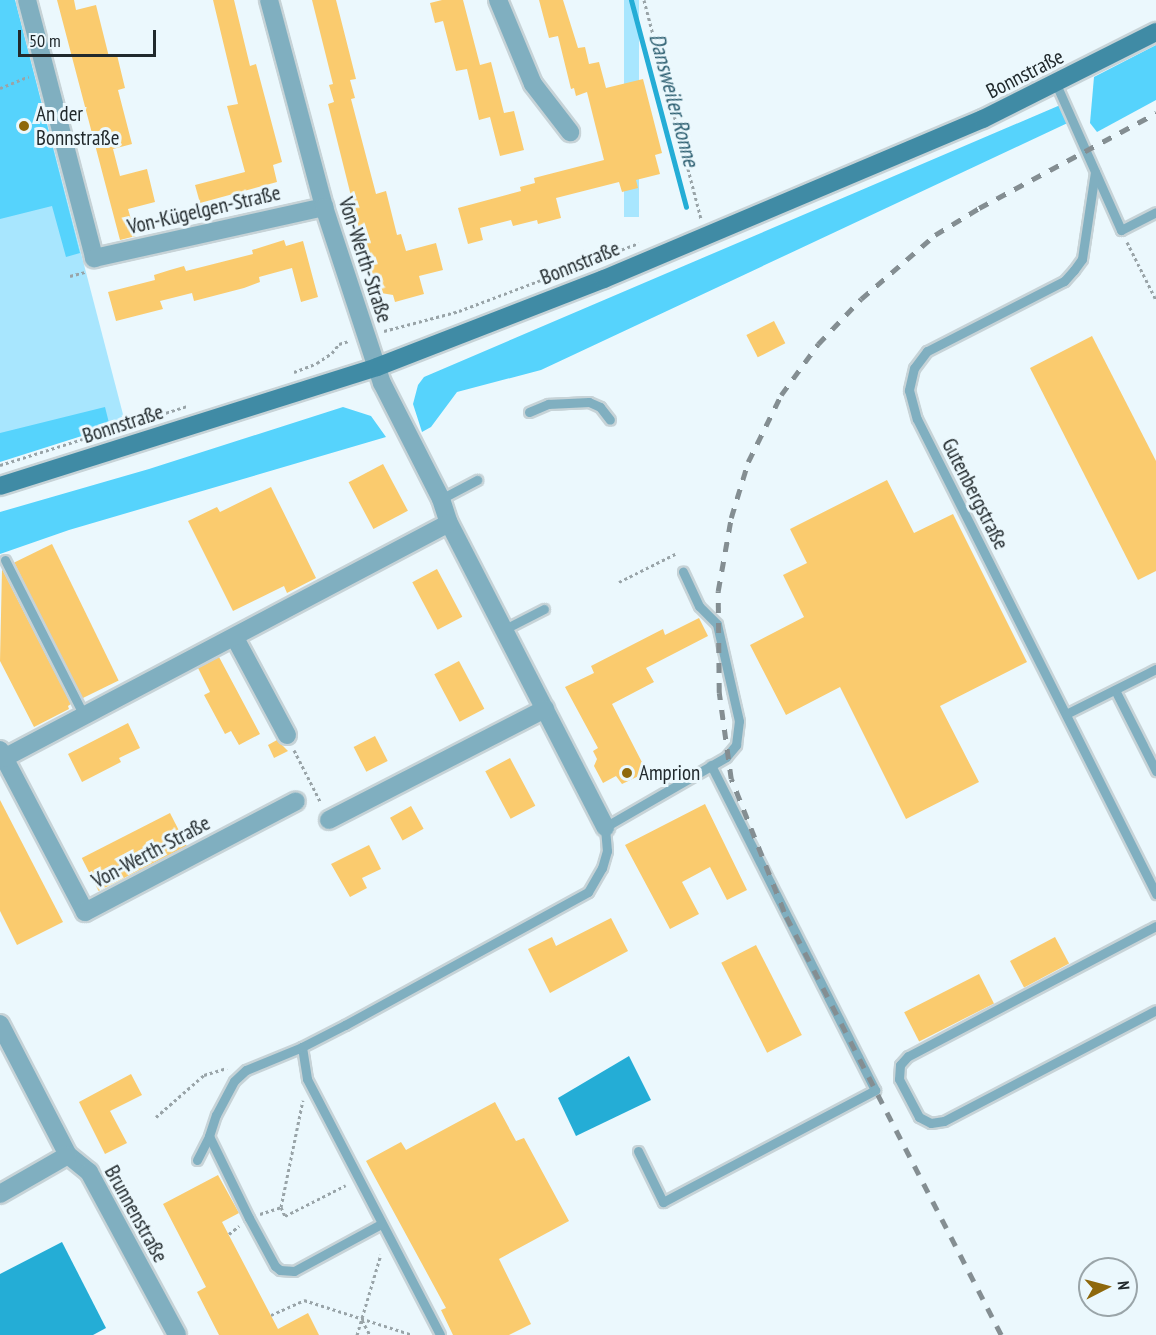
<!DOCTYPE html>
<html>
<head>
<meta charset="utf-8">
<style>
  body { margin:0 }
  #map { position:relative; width:1156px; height:1335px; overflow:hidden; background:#ebf8fd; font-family:"PT Sans Narrow",sans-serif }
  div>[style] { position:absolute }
  .green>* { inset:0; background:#a8e6fe; transform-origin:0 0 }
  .forest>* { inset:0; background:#56d3fc }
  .water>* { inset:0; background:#24add6 }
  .stream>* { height:5px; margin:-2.5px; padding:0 2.5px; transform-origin:2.5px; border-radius:2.5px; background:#24add6 }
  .building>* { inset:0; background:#facb6e; transform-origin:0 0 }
  .path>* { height:3px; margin-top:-1.5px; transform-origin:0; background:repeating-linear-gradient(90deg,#99a4a8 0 3px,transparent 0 6px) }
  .roads { filter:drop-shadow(2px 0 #c7d3d7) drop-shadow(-2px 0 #c7d3d7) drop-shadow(0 2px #c7d3d7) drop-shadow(0 -2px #c7d3d7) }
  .lane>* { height:9px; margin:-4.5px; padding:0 4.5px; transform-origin:4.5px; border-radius:4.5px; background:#80afc0 }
  .street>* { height:18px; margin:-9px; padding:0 9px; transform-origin:9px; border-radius:9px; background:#80afc0 }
  .secondary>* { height:18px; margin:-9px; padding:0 9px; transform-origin:9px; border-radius:9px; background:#408ba5 }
  .rail>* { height:4.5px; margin-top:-2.25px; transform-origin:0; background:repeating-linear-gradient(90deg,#848e92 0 10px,transparent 0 20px) }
  .dots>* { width:16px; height:16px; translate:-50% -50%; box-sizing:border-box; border:3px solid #ebf8fd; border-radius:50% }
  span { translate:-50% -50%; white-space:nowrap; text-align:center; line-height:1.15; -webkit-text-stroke:6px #ebf8fd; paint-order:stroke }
  .street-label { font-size:21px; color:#21292c }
  .poi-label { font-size:21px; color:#21292c }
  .left { translate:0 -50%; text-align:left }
  .water-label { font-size:22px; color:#2c5e70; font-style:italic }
  .north { position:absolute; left:1078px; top:1257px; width:60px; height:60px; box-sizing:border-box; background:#ebf8fd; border:2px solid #9aa5a9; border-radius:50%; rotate:84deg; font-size:16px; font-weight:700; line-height:24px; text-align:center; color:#21292c }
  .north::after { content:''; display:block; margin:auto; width:21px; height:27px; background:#8e680c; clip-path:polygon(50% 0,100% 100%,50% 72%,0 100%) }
  .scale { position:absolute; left:18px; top:30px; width:138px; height:27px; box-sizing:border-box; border:3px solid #21292c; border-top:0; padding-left:8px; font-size:18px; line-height:21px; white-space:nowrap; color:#21292c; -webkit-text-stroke:4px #ebf8fd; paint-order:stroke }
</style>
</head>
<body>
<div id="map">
  <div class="green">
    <div style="clip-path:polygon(0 0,15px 0,125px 422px,0 461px)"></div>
    <div style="left:624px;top:0;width:15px;height:217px"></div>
  </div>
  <div class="forest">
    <div style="clip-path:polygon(0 0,15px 0,80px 253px,66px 257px,52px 206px,0 219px)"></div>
    <div style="clip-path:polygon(1156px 45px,1156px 100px,1097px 132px,1090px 123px,1094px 77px)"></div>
    <div style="clip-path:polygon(1065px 103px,1074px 120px,541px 370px,457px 392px,431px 427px,422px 432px,413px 404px,418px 385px,424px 377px)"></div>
    <div style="clip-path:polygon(105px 407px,110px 427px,0 462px,0 433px)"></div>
    <div style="clip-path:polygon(343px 407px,371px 416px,386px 437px,69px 530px,0 554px,0 512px,149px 469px)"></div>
  </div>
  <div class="water">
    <div style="clip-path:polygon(629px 1056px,651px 1100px,576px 1136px,558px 1098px)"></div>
    <div style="clip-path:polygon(62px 1242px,106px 1328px,93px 1335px,0 1335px,0 1274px)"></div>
  </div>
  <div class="stream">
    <div style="left:631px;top:0;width:214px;rotate:75.1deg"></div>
  </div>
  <div class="building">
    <div style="clip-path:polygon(57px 0,74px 0,76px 10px,96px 5px,109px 57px,117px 55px,125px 88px,118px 90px,132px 144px,113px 149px,120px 176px,147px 169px,155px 202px,128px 209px,136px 236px,120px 240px)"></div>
    <div style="clip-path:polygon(213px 0,234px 0,250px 66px,256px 64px,282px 162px,273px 165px,277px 182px,200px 203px,195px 185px,245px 172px,227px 106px,238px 104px)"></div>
    <div style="clip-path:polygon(312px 0,336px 0,356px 79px,350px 80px,355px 98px,351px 99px,376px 194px,386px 191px,397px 235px,401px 234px,406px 251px,436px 243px,443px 270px,419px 276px,424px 294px,395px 302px,393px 295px,375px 292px,328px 104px,334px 102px,329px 85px,333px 84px)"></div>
    <div style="clip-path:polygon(442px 0,463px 0,480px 65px,491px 62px,504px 113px,514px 111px,524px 150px,500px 156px,490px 117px,479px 120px,467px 69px,456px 71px,443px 21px,435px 23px,430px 3px)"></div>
    <div style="clip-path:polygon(539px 0,563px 0,578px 48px,585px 47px,589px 64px,599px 62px,606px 88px,643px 79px,662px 153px,655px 155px,660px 174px,636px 180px,638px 188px,622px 192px,619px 182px,556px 198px,561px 218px,538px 224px,537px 220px,513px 226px,511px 220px,480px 228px,483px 240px,468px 244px,458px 208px,521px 191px,520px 187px,535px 183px,534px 178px,604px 160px,587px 92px,576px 96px,574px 88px,571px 89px,558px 36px,549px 38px)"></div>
    <div style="clip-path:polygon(284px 240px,286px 246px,303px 241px,318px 297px,301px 302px,292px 268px,259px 277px,260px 282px,244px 288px,194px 301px,192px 293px,160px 301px,163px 309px,116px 321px,108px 292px,155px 280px,154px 275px,170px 270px,184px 266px,186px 271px,253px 254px,252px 250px)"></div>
    <div style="left:774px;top:321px;width:25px;height:31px;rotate:63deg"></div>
    <div style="clip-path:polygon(1092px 336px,1156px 461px,1156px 571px,1138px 580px,1030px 368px)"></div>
    <div style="left:383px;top:464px;width:53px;height:39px;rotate:62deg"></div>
    <div style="clip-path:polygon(887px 480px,914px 533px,953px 514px,1027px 662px,940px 706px,979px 782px,906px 819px,840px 687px,786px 715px,750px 645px,804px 617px,783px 575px,807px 563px,790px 529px)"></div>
    <div style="clip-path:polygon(271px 487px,316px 578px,287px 593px,284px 586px,233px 611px,188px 521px,217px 507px,220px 512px)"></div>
    <div style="left:52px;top:544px;width:152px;height:42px;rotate:64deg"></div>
    <div style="clip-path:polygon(2px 569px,71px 704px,68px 706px,69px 709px,34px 727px,0 661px)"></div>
    <div style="left:437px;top:569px;width:54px;height:28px;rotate:62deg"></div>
    <div style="clip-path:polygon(699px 618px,708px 636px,646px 668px,654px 682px,612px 704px,647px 772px,622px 784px,616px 776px,603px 783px,594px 766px,597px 759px,593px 751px,598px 748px,565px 687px,594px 673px,591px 666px,663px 629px,665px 635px)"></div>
    <div style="clip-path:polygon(219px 657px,260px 734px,239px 745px,231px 731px,225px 734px,204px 695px,210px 692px,198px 668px)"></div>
    <div style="left:459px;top:661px;width:54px;height:28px;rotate:62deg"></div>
    <div style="clip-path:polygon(128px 723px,140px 748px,119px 758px,121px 762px,82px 782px,68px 754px)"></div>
    <div style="left:375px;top:736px;width:28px;height:24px;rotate:63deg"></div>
    <div style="clip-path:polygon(277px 740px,288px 751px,274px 758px,268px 745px)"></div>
    <div style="left:510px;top:758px;width:54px;height:28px;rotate:62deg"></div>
    <div style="clip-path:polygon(0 800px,63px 922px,17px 945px,0 911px)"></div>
    <div style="clip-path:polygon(705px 804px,747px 890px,727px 900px,710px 867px,682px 882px,699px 914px,670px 929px,625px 845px)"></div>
    <div style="left:411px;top:806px;width:26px;height:24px;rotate:61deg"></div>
    <div style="left:170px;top:813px;width:37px;height:99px;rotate:63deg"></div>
    <div style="clip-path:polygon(369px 845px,381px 869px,362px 878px,367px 888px,350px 897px,331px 864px)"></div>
    <div style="clip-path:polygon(611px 918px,628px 951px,550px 993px,528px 949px,552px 937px,556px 946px)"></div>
    <div style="left:1055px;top:937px;width:30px;height:51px;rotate:62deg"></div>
    <div style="left:756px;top:945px;width:101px;height:39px;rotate:63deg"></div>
    <div style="left:979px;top:974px;width:33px;height:84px;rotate:63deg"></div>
    <div style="clip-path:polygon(131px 1074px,142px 1095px,110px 1111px,127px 1143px,105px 1154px,79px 1102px)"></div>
    <div style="clip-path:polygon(495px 1102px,516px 1141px,524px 1138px,569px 1221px,499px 1259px,531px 1324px,509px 1335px,453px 1335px,441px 1310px,446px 1308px,366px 1161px,401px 1142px,406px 1150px)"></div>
    <div style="clip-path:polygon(218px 1175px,239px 1213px,222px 1222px,278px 1329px,308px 1313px,319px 1335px,219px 1335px,197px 1292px,206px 1287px,163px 1204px)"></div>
  </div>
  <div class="path">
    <div style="left:644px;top:0;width:226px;rotate:75.4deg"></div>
    <div style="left:0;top:88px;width:31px;rotate:-22deg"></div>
    <div style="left:1127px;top:242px;width:65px;rotate:63.4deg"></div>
    <div style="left:70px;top:276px;width:16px;rotate:-15deg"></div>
    <div style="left:384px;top:331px;width:78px;rotate:-14.9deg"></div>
    <div style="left:459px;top:311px;width:192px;rotate:-20.7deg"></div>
    <div style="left:294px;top:372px;width:25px;rotate:-21deg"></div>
    <div style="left:317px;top:363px;width:18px;rotate:-34deg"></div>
    <div style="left:332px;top:353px;width:11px;rotate:-52deg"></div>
    <div style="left:339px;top:344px;width:10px;rotate:-17deg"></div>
    <div style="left:0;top:465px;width:196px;rotate:-17.5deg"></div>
    <div style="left:619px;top:582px;width:63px;rotate:-26.6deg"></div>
    <div style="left:294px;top:750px;width:59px;rotate:63deg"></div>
    <div style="left:156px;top:1117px;width:64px;rotate:-41.2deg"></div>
    <div style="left:204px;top:1075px;width:24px;rotate:-17deg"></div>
    <div style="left:281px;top:1207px;width:10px;rotate:66deg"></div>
    <div style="left:285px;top:1216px;width:68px;rotate:-26.9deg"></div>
    <div style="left:260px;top:1214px;width:22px;rotate:-18deg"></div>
    <div style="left:281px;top:1207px;width:109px;rotate:-78.4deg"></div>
    <div style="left:229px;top:1234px;width:13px;rotate:-39deg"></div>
    <div style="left:271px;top:1315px;width:36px;rotate:-24deg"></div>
    <div style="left:304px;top:1300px;width:114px;rotate:17.8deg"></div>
    <div style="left:362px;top:1320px;width:17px;rotate:62deg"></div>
    <div style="left:357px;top:1335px;width:84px;rotate:-73.5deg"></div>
  </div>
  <div class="roads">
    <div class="lane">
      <div style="left:1056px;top:84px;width:160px;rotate:66deg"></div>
      <div style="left:1121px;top:230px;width:39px;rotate:-27deg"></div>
      <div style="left:1095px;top:172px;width:88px;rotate:98.5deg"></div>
      <div style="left:1082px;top:259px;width:14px;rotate:126deg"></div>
      <div style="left:1074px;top:270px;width:15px;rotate:132deg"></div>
      <div style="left:1064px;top:281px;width:154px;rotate:152.9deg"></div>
      <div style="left:927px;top:351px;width:21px;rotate:127deg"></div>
      <div style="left:914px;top:368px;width:23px;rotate:103deg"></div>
      <div style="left:909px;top:390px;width:30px;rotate:75deg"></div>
      <div style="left:917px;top:419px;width:532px;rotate:63.29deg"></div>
      <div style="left:529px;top:412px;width:21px;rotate:-23deg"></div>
      <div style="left:548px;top:404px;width:41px;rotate:-2.8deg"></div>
      <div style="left:589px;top:402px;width:12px;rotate:24deg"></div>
      <div style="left:600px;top:407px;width:16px;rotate:52deg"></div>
      <div style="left:441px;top:499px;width:41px;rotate:-27.8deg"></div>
      <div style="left:5px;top:560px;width:175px;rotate:63.1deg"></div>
      <div style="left:503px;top:630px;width:46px;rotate:-27.1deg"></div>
      <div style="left:1115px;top:690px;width:91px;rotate:63.2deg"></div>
      <div style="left:1066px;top:714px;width:101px;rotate:-26.6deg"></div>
      <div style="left:1156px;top:926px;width:280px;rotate:152.3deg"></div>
      <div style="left:908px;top:1056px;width:12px;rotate:132deg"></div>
      <div style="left:900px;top:1065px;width:14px;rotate:94deg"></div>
      <div style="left:899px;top:1079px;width:43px;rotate:62.2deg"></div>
      <div style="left:919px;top:1117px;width:13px;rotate:27deg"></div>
      <div style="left:931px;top:1123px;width:13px;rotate:-9deg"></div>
      <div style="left:944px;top:1121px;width:239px;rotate:-27.6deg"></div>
      <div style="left:302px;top:1047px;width:32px;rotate:81deg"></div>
      <div style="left:307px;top:1079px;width:288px;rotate:62.5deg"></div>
      <div style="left:638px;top:1151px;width:57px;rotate:63.9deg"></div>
      <div style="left:663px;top:1202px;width:240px;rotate:-27.8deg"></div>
      <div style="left:875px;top:1090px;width:364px;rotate:-116.8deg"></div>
      <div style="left:197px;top:1160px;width:27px;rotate:-63deg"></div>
      <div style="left:381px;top:1224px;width:99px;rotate:151.6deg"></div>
      <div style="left:294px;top:1271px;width:14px;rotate:-176deg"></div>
      <div style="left:280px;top:1270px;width:6px;rotate:-141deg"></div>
      <div style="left:275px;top:1266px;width:55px;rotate:-118.4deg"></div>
      <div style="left:249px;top:1218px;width:91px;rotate:-116deg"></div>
      <div style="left:209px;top:1136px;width:22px;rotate:-72deg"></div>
      <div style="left:216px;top:1115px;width:38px;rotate:-62deg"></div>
      <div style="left:234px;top:1081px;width:16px;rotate:-43deg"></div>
      <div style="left:246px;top:1070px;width:61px;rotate:-22.3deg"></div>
      <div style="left:302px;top:1047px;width:48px;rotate:-27.1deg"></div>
      <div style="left:345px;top:1025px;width:277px;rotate:-28.7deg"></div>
      <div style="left:588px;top:892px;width:28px;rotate:-60deg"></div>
      <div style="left:602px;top:868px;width:18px;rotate:-74deg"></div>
      <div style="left:607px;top:851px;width:24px;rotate:-95deg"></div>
      <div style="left:605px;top:827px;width:140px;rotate:-30deg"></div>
      <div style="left:726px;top:757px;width:16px;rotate:-50deg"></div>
      <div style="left:736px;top:745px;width:24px;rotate:-83deg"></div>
      <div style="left:739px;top:721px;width:99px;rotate:-102.8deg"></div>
      <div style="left:717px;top:624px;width:25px;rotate:-135deg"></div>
      <div style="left:699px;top:606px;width:38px;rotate:-115deg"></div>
    </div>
    <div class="street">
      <div style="left:27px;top:0;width:267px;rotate:75.4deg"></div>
      <div style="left:94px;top:258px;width:236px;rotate:-12.5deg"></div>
      <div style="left:269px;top:0;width:214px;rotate:75.1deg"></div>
      <div style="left:324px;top:207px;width:185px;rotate:71.8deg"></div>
      <div style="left:382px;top:383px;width:130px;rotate:63deg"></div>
      <div style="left:441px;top:499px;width:25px;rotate:72deg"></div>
      <div style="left:449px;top:523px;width:342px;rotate:62.8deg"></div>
      <div style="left:498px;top:0;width:91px;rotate:67.4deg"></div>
      <div style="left:533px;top:84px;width:61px;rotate:52.4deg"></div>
      <div style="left:235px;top:638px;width:110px;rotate:61.8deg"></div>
      <div style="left:0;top:750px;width:183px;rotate:62.3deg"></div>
      <div style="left:85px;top:912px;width:238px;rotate:-27.7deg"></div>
      <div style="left:4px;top:758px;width:503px;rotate:-27.84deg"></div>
      <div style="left:329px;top:820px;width:243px;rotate:-27.2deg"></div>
      <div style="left:0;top:1024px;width:148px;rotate:62.6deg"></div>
      <div style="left:68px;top:1155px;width:27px;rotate:39deg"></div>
      <div style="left:89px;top:1172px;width:185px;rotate:61.6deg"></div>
      <div style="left:0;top:1194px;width:78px;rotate:-29.8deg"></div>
    </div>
    <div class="secondary">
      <div style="left:0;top:486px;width:395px;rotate:-17.5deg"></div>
      <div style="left:377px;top:367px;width:243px;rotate:-21.2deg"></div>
      <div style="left:604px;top:279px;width:411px;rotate:-22.9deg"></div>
      <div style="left:983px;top:119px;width:194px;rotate:-26.7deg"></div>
    </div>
  </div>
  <div class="rail">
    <div style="left:1001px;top:1335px;width:475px;rotate:-117.2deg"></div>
    <div style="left:784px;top:912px;width:143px;rotate:-111.7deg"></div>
    <div style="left:731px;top:779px;width:87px;rotate:-97.9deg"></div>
    <div style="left:719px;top:693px;width:102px;rotate:-90.6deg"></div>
    <div style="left:718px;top:591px;width:74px;rotate:-79.9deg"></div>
    <div style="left:731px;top:518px;width:59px;rotate:-73.1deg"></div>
    <div style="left:748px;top:462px;width:75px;rotate:-63.8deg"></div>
    <div style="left:781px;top:395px;width:63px;rotate:-54deg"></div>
    <div style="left:818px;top:344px;width:62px;rotate:-46.3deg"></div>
    <div style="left:861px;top:299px;width:98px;rotate:-40.9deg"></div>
    <div style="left:935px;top:235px;width:52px;rotate:-31.5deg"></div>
    <div style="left:979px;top:208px;width:201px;rotate:-28.2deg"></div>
  </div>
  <div class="dots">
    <div style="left:24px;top:126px;background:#8e680c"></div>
    <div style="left:627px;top:773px;background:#8e680c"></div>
  </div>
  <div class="street-label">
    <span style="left:1025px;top:74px;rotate:-27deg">Bonnstraße</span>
    <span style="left:204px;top:210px;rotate:-13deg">Von-Kügelgen-Straße</span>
    <span style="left:365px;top:260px;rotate:72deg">Von-Werth-Straße</span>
    <span style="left:580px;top:263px;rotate:-22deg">Bonnstraße</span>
    <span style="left:123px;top:424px;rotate:-18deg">Bonnstraße</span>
    <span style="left:975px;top:494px;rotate:63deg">Gutenbergstraße</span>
    <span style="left:151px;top:852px;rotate:-28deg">Von-Werth-Straße</span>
    <span style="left:136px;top:1214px;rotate:61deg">Brunnenstraße</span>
  </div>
  <div class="poi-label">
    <span class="left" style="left:36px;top:126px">An der<br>Bonnstraße</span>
    <span class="left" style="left:639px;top:773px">Amprion</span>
  </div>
  <div class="water-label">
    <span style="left:674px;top:100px;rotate:75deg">Dansweiler Ronne</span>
  </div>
  <div class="north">N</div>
  <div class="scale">50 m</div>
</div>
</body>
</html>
